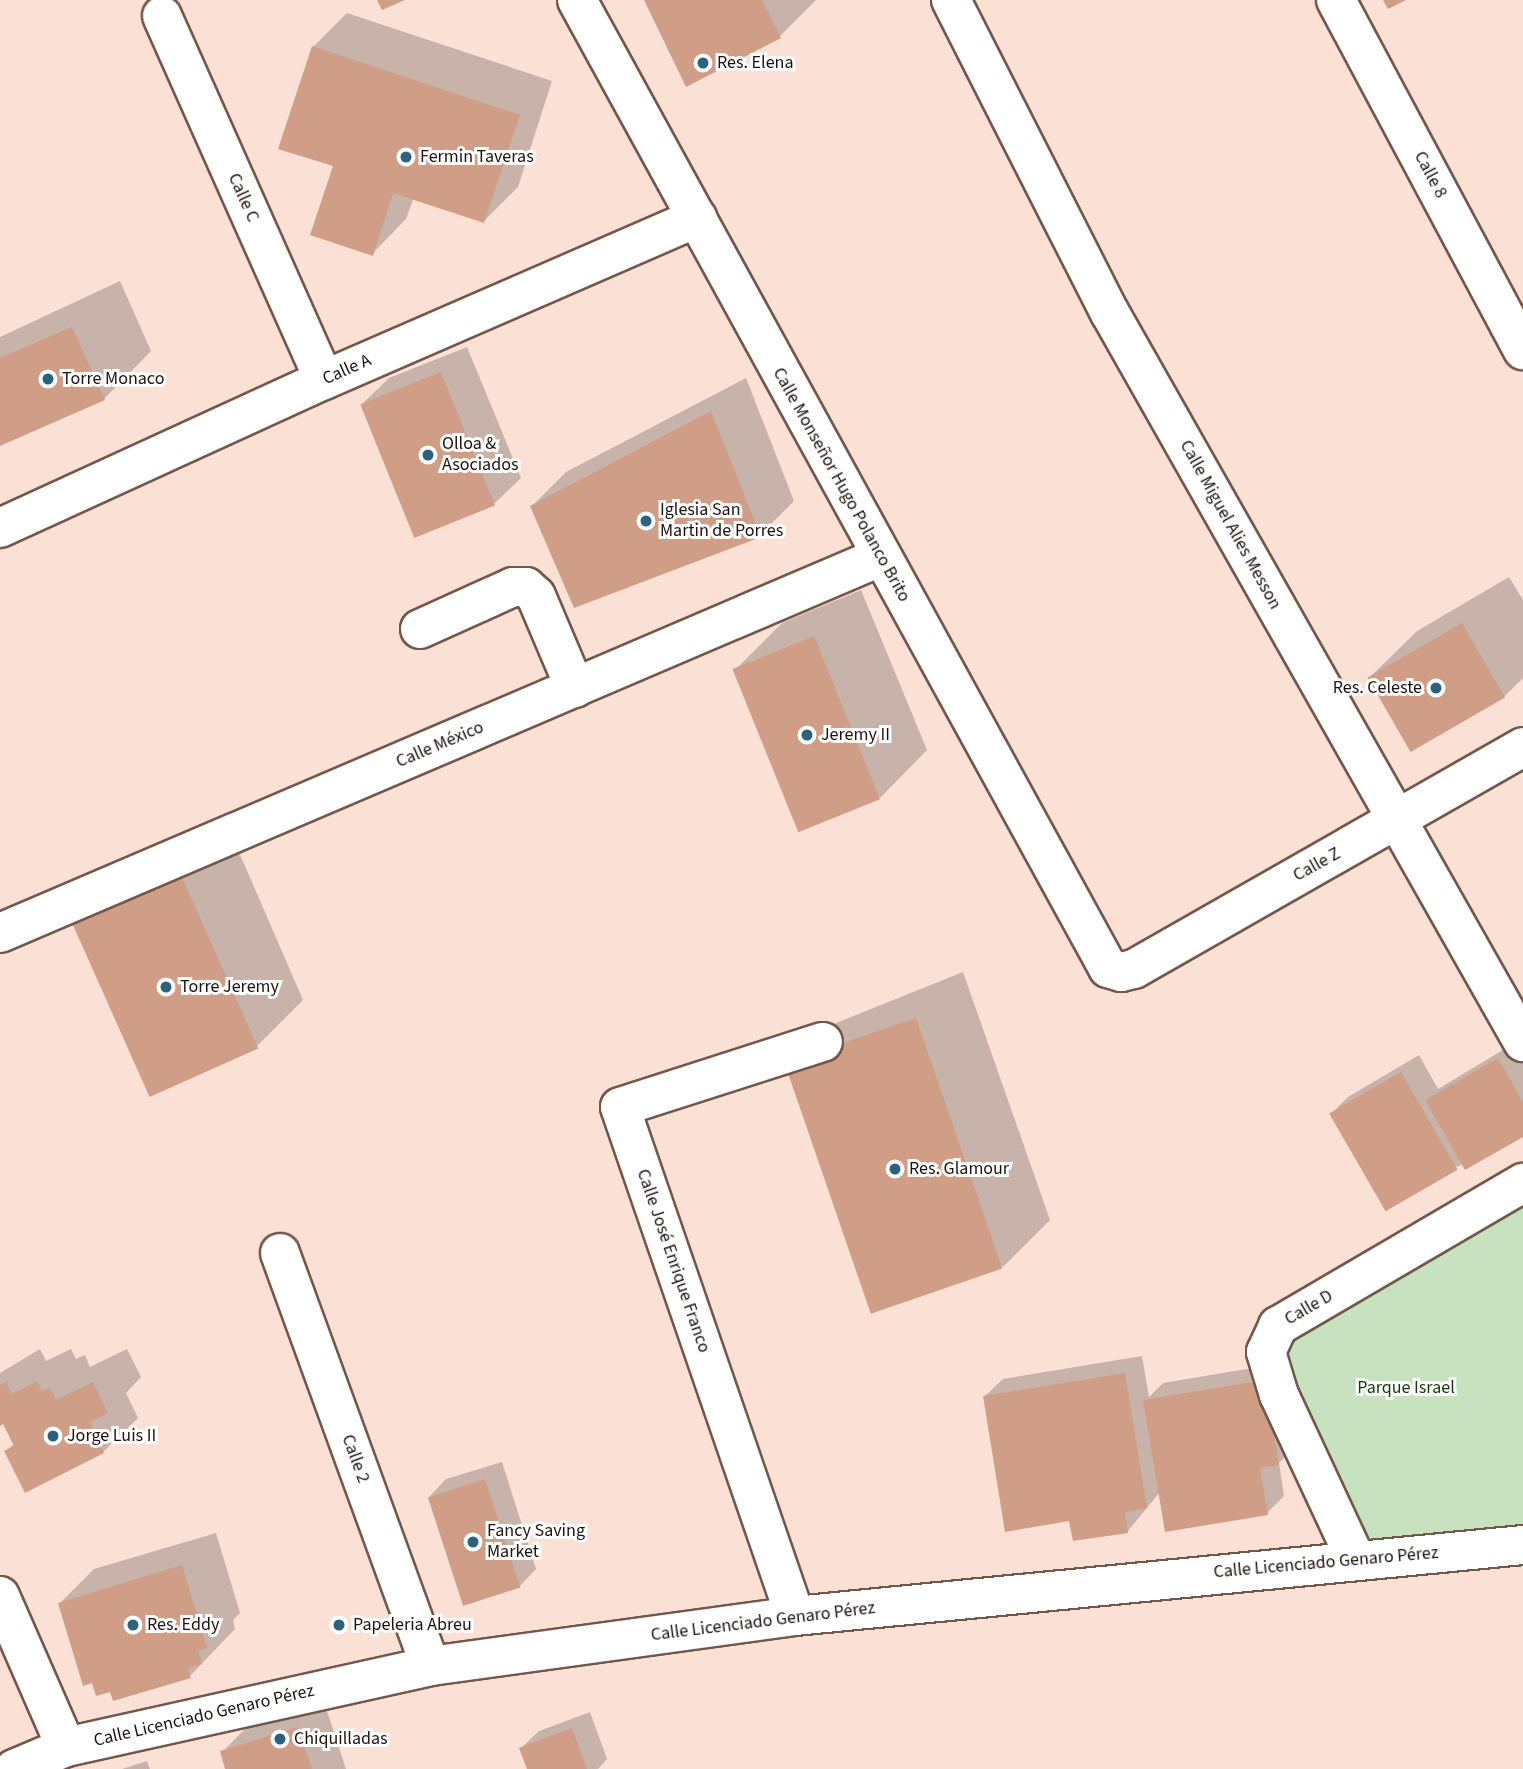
<!DOCTYPE html>
<html>
<head>
<meta charset="utf-8">
<style>
  body { margin:0 }
  #map { position:relative; width:1523px; height:1769px; overflow:hidden; background:#fbe0d5; font-family:"Source Sans 3",sans-serif }
  div>[style] { position:absolute }
  .green>* { inset:0; background:#c8e2c0 }
  .shadow>* { inset:0; background:#0003 }
  .building>* { inset:0; background:#d09d87; transform-origin:0 0 }
  .roads { filter:drop-shadow(2px 0 #73574b) drop-shadow(-2px 0 #73574b) drop-shadow(0 2px #73574b) drop-shadow(0 -2px #73574b) }
  .minor>* { height:38px; margin:-19px; padding:0 19px; transform-origin:19px; border-radius:19px; background:#fff }
  .dots>* { width:19px; height:19px; translate:-50% -50%; box-sizing:border-box; border:4px solid #fff; border-radius:50% }
  span { translate:-50% -50%; white-space:nowrap; text-align:center; line-height:1.15; -webkit-text-stroke:6px #fff; paint-order:stroke }
  .poi-label { font-size:18px; color:#1e120e }
  .left { translate:0 -50%; text-align:left }
  .right { translate:-100% -50%; text-align:right }
  .street-label { font-size:18px; color:#1e120e }
  .park-label { font-size:18px; color:#18370b }
</style>
</head>
<body>
<div id="map">
  <div class="green">
    <div style="clip-path:polygon(1523px 1183px,1523px 1545px,1356px 1560px,1321px 1481px,1278px 1326px)"></div>
  </div>
  <div class="shadow">
    <div style="clip-path:polygon(646px 0,816px 0,780px 36px)"></div>
    <div style="clip-path:polygon(347px 13px,552px 81px,518px 187px,484px 221px,414px 197px,406px 219px,372px 254px,335px 165px,313px 47px)"></div>
    <div style="clip-path:polygon(120px 281px,151px 351px,104px 399px,0 444px,0 337px)"></div>
    <div style="clip-path:polygon(467px 347px,521px 478px,494px 504px,362px 404px,389px 378px)"></div>
    <div style="clip-path:polygon(746px 378px,794px 501px,760px 535px,575px 605px,532px 506px,566px 472px)"></div>
    <div style="clip-path:polygon(1509px 577px,1523px 600px,1523px 678px,1504px 697px,1369px 678px,1417px 631px)"></div>
    <div style="clip-path:polygon(861px 590px,927px 750px,880px 798px,735px 670px,782px 623px)"></div>
    <div style="clip-path:polygon(229px 829px,303px 1000px,256px 1047px,76px 926px,123px 879px)"></div>
    <div style="clip-path:polygon(963px 972px,1050px 1220px,1003px 1267px,789px 1071px,836px 1023px)"></div>
    <div style="clip-path:polygon(1516px 1042px,1523px 1054px,1523px 1135px,1457px 1167px,1331px 1114px,1348px 1097px,1419px 1055px,1438px 1089px)"></div>
    <div style="clip-path:polygon(40px 1349px,46px 1361px,71px 1349px,76px 1359px,85px 1355px,90px 1367px,127px 1349px,141px 1377px,126px 1393px,138px 1418px,103px 1452px,6px 1451px,15px 1443px,4px 1422px,0 1424px,0 1373px)"></div>
    <div style="clip-path:polygon(1142px 1356px,1149px 1397px,1163px 1383px,1282px 1363px,1296px 1446px,1279px 1463px,1284px 1496px,1267px 1513px,1160px 1492px,1128px 1531px,1071px 1519px,985px 1396px,1003px 1379px)"></div>
    <div style="clip-path:polygon(502px 1462px,536px 1569px,519px 1587px,429px 1497px,446px 1479px)"></div>
    <div style="clip-path:polygon(216px 1533px,240px 1613px,233px 1620px,235px 1629px,190px 1676px,114px 1699px,60px 1603px,94px 1569px)"></div>
    <div style="clip-path:polygon(324px 1702px,346px 1769px,227px 1769px,222px 1752px,248px 1726px)"></div>
    <div style="clip-path:polygon(590px 1712px,607px 1759px,598px 1769px,529px 1769px,521px 1748px,539px 1731px)"></div>
    <div style="clip-path:polygon(147px 1761px,150px 1769px,122px 1769px)"></div>
  </div>
  <div class="building">
    <div style="clip-path:polygon(377px 0,405px 0,382px 10px)"></div>
    <div style="clip-path:polygon(644px 0,762px 0,781px 38px,686px 87px)"></div>
    <div style="clip-path:polygon(1383px 0,1406px 0,1388px 9px)"></div>
    <div style="clip-path:polygon(312px 46px,520px 115px,484px 223px,393px 193px,373px 256px,310px 235px,333px 166px,278px 149px)"></div>
    <div style="clip-path:polygon(72px 327px,105px 400px,0 446px,0 358px)"></div>
    <div style="left:441px;top:372px;width:144px;height:87px;rotate:68deg"></div>
    <div style="clip-path:polygon(711px 411px,761px 537px,574px 608px,530px 506px)"></div>
    <div style="left:1462px;top:623px;width:86px;height:109px;rotate:60deg"></div>
    <div style="left:814px;top:636px;width:176px;height:88px;rotate:68deg"></div>
    <div style="left:181px;top:875px;width:190px;height:119px;rotate:66deg"></div>
    <div style="left:916px;top:1018px;width:265px;height:139px;rotate:71deg"></div>
    <div style="clip-path:polygon(1498px 1058px,1523px 1102px,1523px 1137px,1465px 1170px,1425px 1100px)"></div>
    <div style="left:1401px;top:1072px;width:113px;height:83px;rotate:60deg"></div>
    <div style="clip-path:polygon(1125px 1373px,1147px 1508px,1125px 1512px,1128px 1533px,1073px 1541px,1069px 1521px,1005px 1532px,983px 1396px)"></div>
    <div style="clip-path:polygon(1265px 1380px,1279px 1465px,1260px 1468px,1268px 1515px,1165px 1532px,1143px 1400px)"></div>
    <div style="clip-path:polygon(37px 1381px,42px 1391px,50px 1387px,56px 1400px,93px 1382px,108px 1413px,90px 1422px,104px 1453px,25px 1493px,4px 1451px,14px 1446px,3px 1424px,0 1426px,0 1385px,6px 1382px,12px 1394px)"></div>
    <div style="left:485px;top:1479px;width:114px;height:60px;rotate:72deg"></div>
    <div style="clip-path:polygon(182px 1565px,207px 1648px,198px 1651px,202px 1664px,188px 1668px,191px 1678px,113px 1701px,110px 1692px,96px 1696px,92px 1683px,83px 1686px,58px 1603px)"></div>
    <div style="clip-path:polygon(298px 1727px,312px 1769px,225px 1769px,220px 1751px)"></div>
    <div style="clip-path:polygon(572px 1728px,587px 1769px,527px 1769px,519px 1748px)"></div>
  </div>
  <div class="roads">
    <div class="minor">
      <div style="left:577px;top:0;width:1104px;rotate:61.25deg"></div>
      <div style="left:1108px;top:968px;width:14px;rotate:17deg"></div>
      <div style="left:1121px;top:972px;width:13px;rotate:-13deg"></div>
      <div style="left:1134px;top:969px;width:448px;rotate:-29.7deg"></div>
      <div style="left:951px;top:0;width:351px;rotate:63.1deg"></div>
      <div style="left:1110px;top:313px;width:838px;rotate:60.47deg"></div>
      <div style="left:1336px;top:0;width:397px;rotate:61.9deg"></div>
      <div style="left:162px;top:16px;width:398px;rotate:66deg"></div>
      <div style="left:0;top:528px;width:356px;rotate:-24.6deg"></div>
      <div style="left:324px;top:380px;width:407px;rotate:-23.5deg"></div>
      <div style="left:420px;top:629px;width:102px;rotate:-24.3deg"></div>
      <div style="left:513px;top:587px;width:13px"></div>
      <div style="left:526px;top:587px;width:13px;rotate:42deg"></div>
      <div style="left:536px;top:596px;width:100px;rotate:67deg"></div>
      <div style="left:0;top:933px;width:957px;rotate:-23.14deg"></div>
      <div style="left:280px;top:1253px;width:439px;rotate:70deg"></div>
      <div style="left:1356px;top:1560px;width:182px;rotate:-115deg"></div>
      <div style="left:1279px;top:1395px;width:45px;rotate:-106.8deg"></div>
      <div style="left:1266px;top:1352px;width:29px;rotate:-65deg"></div>
      <div style="left:1278px;top:1326px;width:284px;rotate:-30.3deg"></div>
      <div style="left:0;top:1596px;width:165px;rotate:66.4deg"></div>
      <div style="left:795px;top:1616px;width:538px;rotate:-108.97deg"></div>
      <div style="left:620px;top:1107px;width:213px;rotate:-17.8deg"></div>
      <div style="left:14px;top:1769px;width:56px;rotate:-22.9deg"></div>
      <div style="left:66px;top:1747px;width:373px;rotate:-12.5deg"></div>
      <div style="left:430px;top:1666px;width:368px;rotate:-7.8deg"></div>
      <div style="left:795px;top:1616px;width:731px;rotate:-5.57deg"></div>
    </div>
  </div>
  <div class="dots">
    <div style="left:703px;top:63px;background:#2c627d"></div>
    <div style="left:406px;top:157px;background:#2c627d"></div>
    <div style="left:48px;top:379px;background:#2c627d"></div>
    <div style="left:428px;top:455px;background:#2c627d"></div>
    <div style="left:646px;top:521px;background:#2c627d"></div>
    <div style="left:1436px;top:688px;background:#2c627d"></div>
    <div style="left:807px;top:735px;background:#2c627d"></div>
    <div style="left:166px;top:987px;background:#2c627d"></div>
    <div style="left:895px;top:1169px;background:#2c627d"></div>
    <div style="left:53px;top:1436px;background:#2c627d"></div>
    <div style="left:473px;top:1542px;background:#2c627d"></div>
    <div style="left:133px;top:1625px;background:#2c627d"></div>
    <div style="left:339px;top:1625px;background:#2c627d"></div>
    <div style="left:280px;top:1739px;background:#2c627d"></div>
  </div>
  <div class="poi-label">
    <span class="left" style="left:717px;top:63px">Res. Elena</span>
    <span class="left" style="left:420px;top:157px">Fermin Taveras</span>
    <span class="left" style="left:62px;top:379px">Torre Monaco</span>
    <span class="left" style="left:442px;top:455px">Olloa &amp;<br>Asociados</span>
    <span class="left" style="left:660px;top:521px">Iglesia San<br>Martin de Porres</span>
    <span class="right" style="left:1422px;top:688px">Res. Celeste</span>
    <span class="left" style="left:821px;top:735px">Jeremy II</span>
    <span class="left" style="left:180px;top:987px">Torre Jeremy</span>
    <span class="left" style="left:909px;top:1169px">Res. Glamour</span>
    <span class="left" style="left:67px;top:1436px">Jorge Luis II</span>
    <span class="left" style="left:487px;top:1542px">Fancy Saving<br>Market</span>
    <span class="left" style="left:147px;top:1625px">Res. Eddy</span>
    <span class="left" style="left:353px;top:1625px">Papeleria Abreu</span>
    <span class="left" style="left:294px;top:1739px">Chiquilladas</span>
  </div>
  <div class="street-label">
    <span style="left:1430px;top:175px;rotate:62deg">Calle 8</span>
    <span style="left:243px;top:198px;rotate:66deg">Calle C</span>
    <span style="left:347px;top:370px;rotate:-24deg">Calle A</span>
    <span style="left:841px;top:485px;rotate:61deg">Calle Monseñor Hugo Polanco Brito</span>
    <span style="left:1230px;top:525px;rotate:61deg">Calle Miguel Alies Messon</span>
    <span style="left:440px;top:745px;rotate:-23deg">Calle México</span>
    <span style="left:1317px;top:865px;rotate:-29deg">Calle Z</span>
    <span style="left:673px;top:1261px;rotate:71deg">Calle José Enrique Franco</span>
    <span style="left:1309px;top:1308px;rotate:-30deg">Calle D</span>
    <span style="left:355px;top:1459px;rotate:70deg">Calle 2</span>
    <span style="left:1326px;top:1563px;rotate:-5deg">Calle Licenciado Genaro Pérez</span>
    <span style="left:763px;top:1622px;rotate:-7deg">Calle Licenciado Genaro Pérez</span>
    <span style="left:204px;top:1716px;rotate:-13deg">Calle Licenciado Genaro Pérez</span>
  </div>
  <div class="park-label">
    <span style="left:1406px;top:1388px">Parque Israel</span>
  </div>
</div>
</body>
</html>
